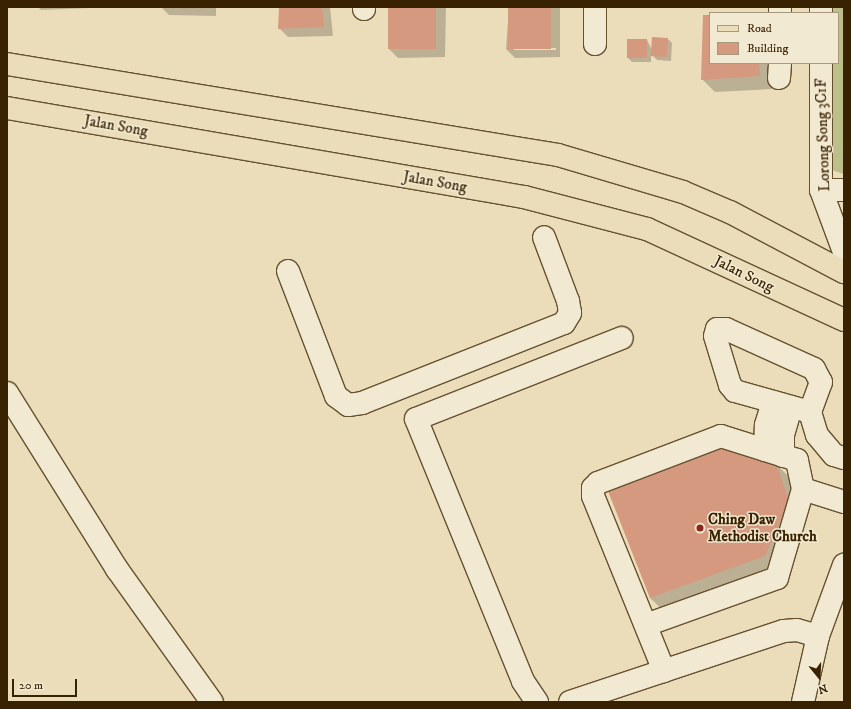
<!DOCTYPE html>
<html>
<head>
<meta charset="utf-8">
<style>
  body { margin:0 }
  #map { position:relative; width:851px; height:709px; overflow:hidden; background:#ebddba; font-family:"IM FELL DW Pica",serif }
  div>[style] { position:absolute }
  .green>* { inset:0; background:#bdbf8b }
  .shadow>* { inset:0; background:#0003 }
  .building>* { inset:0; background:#d4997e; transform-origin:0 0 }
  .roads { filter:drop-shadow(1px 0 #66512f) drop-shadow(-1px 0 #66512f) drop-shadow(0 1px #66512f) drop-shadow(0 -1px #66512f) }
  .minor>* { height:22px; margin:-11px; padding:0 11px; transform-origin:11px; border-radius:11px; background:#f2e9d2 }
  .major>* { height:22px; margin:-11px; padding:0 11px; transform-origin:11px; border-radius:11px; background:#ebddba }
  .dots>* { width:11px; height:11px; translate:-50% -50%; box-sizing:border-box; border:2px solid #f2e9d2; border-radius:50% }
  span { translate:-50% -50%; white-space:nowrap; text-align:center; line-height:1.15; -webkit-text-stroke:3px #f2e9d2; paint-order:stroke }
  .street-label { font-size:15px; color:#392201 }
  .poi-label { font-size:15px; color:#392201; font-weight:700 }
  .left { translate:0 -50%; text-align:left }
  .frame { position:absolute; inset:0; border:8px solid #392201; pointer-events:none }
  .legend { position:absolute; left:709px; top:12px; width:130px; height:52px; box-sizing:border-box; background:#f2e9d2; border:1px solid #a8997e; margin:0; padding:5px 7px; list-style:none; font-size:12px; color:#392201 }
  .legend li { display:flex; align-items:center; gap:8px; height:20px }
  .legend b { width:20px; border:1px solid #a8997e }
  .north { position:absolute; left:799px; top:657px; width:40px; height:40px; -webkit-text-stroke:3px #f2e9d2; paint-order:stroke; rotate:162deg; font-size:11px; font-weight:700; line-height:16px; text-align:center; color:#392201 }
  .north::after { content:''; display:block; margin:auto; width:14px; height:18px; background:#392201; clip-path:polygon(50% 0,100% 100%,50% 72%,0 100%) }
  .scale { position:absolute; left:12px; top:679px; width:65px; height:18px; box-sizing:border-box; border:2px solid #392201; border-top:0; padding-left:5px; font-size:12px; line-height:14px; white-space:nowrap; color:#392201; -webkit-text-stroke:3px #f2e9d2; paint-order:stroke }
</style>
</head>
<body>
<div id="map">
  <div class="green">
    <div style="clip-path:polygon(829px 7px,844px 7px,843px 174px,832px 170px,828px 63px,838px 63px,838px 13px,829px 13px)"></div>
  </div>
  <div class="shadow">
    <div style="clip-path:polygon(38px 7px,114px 7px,41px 10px)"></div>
    <div style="clip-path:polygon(161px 7px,216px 7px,216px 16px,169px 15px)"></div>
    <div style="clip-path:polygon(279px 7px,330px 7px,333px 36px,288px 37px,279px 28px)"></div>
    <div style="clip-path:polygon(389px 7px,446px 7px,445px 57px,398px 58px,389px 49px)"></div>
    <div style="clip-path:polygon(evenodd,509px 7px,560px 7px,560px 57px,515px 58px,506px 49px,509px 7px,514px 48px,556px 48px,556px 50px,514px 50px,514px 48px)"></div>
    <div style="clip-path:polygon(710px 16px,710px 63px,770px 63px,772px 89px,715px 92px,702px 79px)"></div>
    <div style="clip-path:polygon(668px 39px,672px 43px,671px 61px,657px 60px,651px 54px,651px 62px,632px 62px,628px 58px,647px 40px,653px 52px)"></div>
    <div style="clip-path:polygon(776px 464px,793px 481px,805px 518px,782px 572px,667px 614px,650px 598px)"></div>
  </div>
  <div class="building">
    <div style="clip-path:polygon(279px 7px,322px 7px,324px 27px,278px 29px)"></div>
    <div style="left:388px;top:7px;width:48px;height:42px"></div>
    <div style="left:508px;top:7px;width:43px;height:42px"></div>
    <div style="clip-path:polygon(703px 15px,710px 15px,710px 63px,759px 63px,760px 76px,701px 80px)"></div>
    <div style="left:652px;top:37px;width:16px;height:19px;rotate:4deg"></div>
    <div style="left:627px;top:39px;width:20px;height:19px"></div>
    <div style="clip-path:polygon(723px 447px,776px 463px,789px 501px,765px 556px,650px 598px,608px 491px)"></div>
  </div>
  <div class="roads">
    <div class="minor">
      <div style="left:821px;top:7px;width:6px;rotate:90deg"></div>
      <div style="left:364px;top:9px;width:2px;rotate:-90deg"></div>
      <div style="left:780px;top:13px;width:6px;rotate:-90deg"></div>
      <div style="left:595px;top:44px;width:37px;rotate:-90deg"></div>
      <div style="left:821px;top:63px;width:127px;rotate:90deg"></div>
      <div style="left:821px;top:190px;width:66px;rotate:69.6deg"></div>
      <div style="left:779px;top:78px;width:15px;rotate:-86deg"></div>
      <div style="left:821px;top:190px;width:23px"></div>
      <div style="left:288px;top:271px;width:134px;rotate:69deg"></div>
      <div style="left:336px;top:396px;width:15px;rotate:37deg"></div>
      <div style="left:348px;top:405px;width:14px;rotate:-8deg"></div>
      <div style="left:362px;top:403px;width:217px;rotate:-21.6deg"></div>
      <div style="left:564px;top:323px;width:12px;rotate:-59deg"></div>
      <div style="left:570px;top:313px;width:12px;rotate:-99deg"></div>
      <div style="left:568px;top:301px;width:68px;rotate:-110.6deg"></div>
      <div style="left:7px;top:393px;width:208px;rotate:58deg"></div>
      <div style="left:117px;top:569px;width:163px;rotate:54.5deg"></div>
      <div style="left:810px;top:412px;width:78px;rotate:-164.4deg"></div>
      <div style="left:735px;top:391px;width:8px;rotate:-130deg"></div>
      <div style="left:730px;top:385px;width:51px;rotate:-107deg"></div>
      <div style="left:715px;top:336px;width:7px;rotate:-74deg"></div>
      <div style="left:717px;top:329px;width:9px"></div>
      <div style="left:726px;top:329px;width:97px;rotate:24.4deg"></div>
      <div style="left:814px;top:369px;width:15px;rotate:62deg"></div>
      <div style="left:821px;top:382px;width:32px;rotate:110deg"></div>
      <div style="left:810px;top:412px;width:24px;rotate:73deg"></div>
      <div style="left:817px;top:435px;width:26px;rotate:50deg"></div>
      <div style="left:834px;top:455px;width:10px;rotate:17deg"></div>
      <div style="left:765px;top:450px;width:25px;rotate:-88deg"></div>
      <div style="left:766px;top:425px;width:24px;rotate:-73deg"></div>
      <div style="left:783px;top:456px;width:21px;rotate:-90deg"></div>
      <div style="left:783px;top:435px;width:29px;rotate:-74deg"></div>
      <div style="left:803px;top:489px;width:43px;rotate:17.6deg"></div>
      <div style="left:646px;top:625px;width:139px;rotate:-19.7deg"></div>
      <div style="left:777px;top:578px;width:93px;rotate:-73.7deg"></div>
      <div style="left:803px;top:489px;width:30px;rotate:-102deg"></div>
      <div style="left:797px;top:460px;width:80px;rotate:-162.5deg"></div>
      <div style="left:721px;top:436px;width:132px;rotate:159.1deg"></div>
      <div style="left:598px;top:483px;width:7px;rotate:135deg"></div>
      <div style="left:593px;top:488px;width:8px;rotate:90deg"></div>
      <div style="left:593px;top:496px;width:189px;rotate:67.9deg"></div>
      <div style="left:537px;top:702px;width:25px;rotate:-124deg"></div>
      <div style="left:523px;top:681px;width:283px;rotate:-112.2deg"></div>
      <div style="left:416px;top:419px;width:221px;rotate:-21.5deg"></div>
      <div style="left:570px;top:702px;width:225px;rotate:-18.4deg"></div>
      <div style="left:784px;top:631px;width:13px;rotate:-4deg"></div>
      <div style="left:797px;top:630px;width:22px;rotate:16deg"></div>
      <div style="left:803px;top:702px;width:68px;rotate:-77.2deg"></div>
      <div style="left:818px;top:636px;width:76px;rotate:-69.9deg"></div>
    </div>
    <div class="major">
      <div style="left:7px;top:64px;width:558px;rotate:9.38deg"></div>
      <div style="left:558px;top:155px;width:130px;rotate:16.5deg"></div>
      <div style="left:683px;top:192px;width:51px;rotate:23.1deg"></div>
      <div style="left:730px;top:212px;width:129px;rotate:27.8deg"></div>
      <div style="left:7px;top:108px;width:525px;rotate:9.77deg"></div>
      <div style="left:524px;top:197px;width:127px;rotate:14.6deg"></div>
      <div style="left:647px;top:229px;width:217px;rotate:24.8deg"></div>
    </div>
  </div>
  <div class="dots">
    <div style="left:700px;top:528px;background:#8f2418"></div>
  </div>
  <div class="street-label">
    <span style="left:116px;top:126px;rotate:10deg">Jalan Song</span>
    <span style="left:823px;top:135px;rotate:-92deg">Lorong Song 3C1F</span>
    <span style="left:435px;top:182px;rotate:10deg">Jalan Song</span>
    <span style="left:744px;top:274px;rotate:26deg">Jalan Song</span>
  </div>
  <div class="poi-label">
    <span class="left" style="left:708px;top:528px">Ching Daw<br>Methodist Church</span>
  </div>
  <div class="frame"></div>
  <ul class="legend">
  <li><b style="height:5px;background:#ebddba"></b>Road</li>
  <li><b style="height:11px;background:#d4997e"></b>Building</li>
  </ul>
  <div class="north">N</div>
  <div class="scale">20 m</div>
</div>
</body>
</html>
